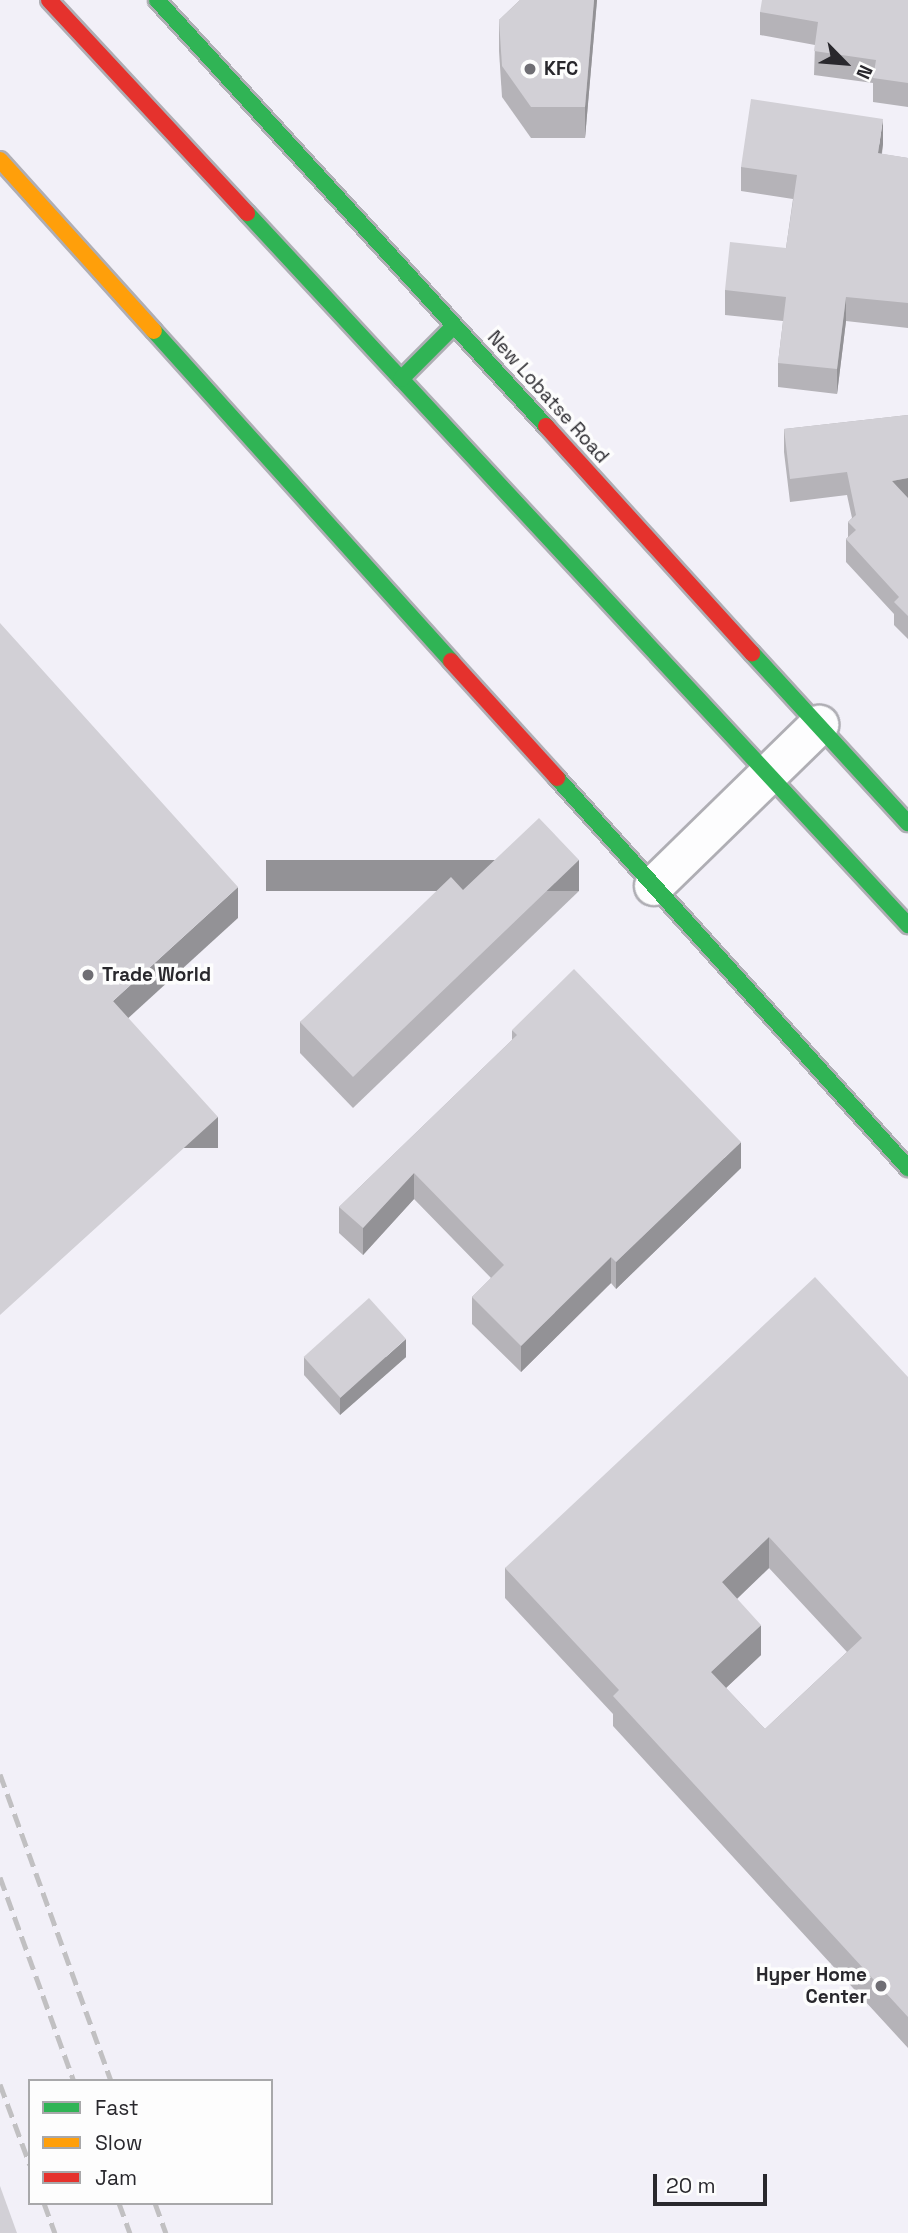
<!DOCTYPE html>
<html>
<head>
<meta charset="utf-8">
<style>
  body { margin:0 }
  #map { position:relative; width:908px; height:2233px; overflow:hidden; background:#f2f0f8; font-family:"Space Grotesk",sans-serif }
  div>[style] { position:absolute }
  .roads { filter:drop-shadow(2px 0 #afaeb4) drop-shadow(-2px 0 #afaeb4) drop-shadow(0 2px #afaeb4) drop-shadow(0 -2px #afaeb4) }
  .street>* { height:38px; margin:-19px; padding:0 19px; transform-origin:19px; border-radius:19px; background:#fdfdfe }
  .fast>* { height:16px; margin:-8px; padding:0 8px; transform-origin:8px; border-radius:8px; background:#30b455 }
  .slow>* { height:16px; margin:-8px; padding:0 8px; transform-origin:8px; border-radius:8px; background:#ff9f0a }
  .jam>* { height:16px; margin:-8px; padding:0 8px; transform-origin:8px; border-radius:8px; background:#e5322d }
  .rail>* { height:5px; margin-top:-2.5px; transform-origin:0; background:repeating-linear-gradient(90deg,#c1c0c2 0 14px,transparent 0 21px) }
  .wall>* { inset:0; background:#b5b3b8 }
  .shaded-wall>* { inset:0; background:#939296; transform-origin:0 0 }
  .building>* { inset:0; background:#d2d0d6; transform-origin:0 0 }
  .dots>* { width:19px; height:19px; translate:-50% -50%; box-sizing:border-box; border:4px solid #fdfdfd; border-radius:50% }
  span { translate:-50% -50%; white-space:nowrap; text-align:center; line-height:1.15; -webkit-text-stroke:7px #fdfdfd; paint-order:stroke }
  .poi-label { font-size:19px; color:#29282d; font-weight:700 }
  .left { translate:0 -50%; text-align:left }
  .right { translate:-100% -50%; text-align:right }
  .street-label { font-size:19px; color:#29282d }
  .legend { position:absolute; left:28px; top:2079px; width:245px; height:126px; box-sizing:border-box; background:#fdfdfd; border:2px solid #a8a8aa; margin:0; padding:9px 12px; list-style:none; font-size:21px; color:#29282d }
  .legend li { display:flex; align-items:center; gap:14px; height:35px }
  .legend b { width:35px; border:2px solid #a8a8aa }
  .north { position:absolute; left:810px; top:28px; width:70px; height:70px; -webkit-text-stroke:5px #fdfdfd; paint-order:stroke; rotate:115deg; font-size:19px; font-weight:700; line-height:28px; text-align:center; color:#29282d }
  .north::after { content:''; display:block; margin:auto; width:24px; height:32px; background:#29282d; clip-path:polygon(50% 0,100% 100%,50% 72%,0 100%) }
  .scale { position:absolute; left:653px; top:2174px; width:114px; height:32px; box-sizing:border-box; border:4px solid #29282d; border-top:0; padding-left:9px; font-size:21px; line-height:24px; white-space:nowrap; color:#29282d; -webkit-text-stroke:5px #fdfdfd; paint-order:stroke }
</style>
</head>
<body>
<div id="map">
  <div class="roads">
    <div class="street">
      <div style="left:654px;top:886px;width:231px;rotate:-44.3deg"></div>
    </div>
    <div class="fast">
      <div style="left:157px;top:0;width:577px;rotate:47.6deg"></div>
      <div style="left:247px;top:213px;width:972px;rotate:47.13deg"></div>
      <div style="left:154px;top:331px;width:444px;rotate:48deg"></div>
      <div style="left:401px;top:379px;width:75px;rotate:-45deg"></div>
      <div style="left:752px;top:653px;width:231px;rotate:47.5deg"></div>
      <div style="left:557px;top:778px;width:525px;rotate:48.01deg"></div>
    </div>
    <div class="slow">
      <div style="left:0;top:160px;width:230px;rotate:48deg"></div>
    </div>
    <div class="jam">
      <div style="left:49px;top:0;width:291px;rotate:47.1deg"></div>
      <div style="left:546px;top:426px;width:307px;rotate:47.8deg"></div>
      <div style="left:451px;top:661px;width:158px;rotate:47.8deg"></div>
    </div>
  </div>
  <div class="rail">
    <div style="left:0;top:1774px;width:326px;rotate:70.1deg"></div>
    <div style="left:0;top:1877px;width:217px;rotate:70.1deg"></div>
    <div style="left:0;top:2084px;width:86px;rotate:69.7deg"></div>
    <div style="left:44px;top:2203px;width:32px;rotate:70deg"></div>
    <div style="left:119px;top:2203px;width:32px;rotate:70deg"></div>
    <div style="left:155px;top:2203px;width:32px;rotate:70deg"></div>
  </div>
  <div class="wall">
    <div style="clip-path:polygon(520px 0,597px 0,585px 138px,531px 138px,502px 97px,499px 51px,499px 20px)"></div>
    <div style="clip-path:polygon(908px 0,908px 107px,873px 102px,873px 83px,814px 75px,815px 45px,760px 35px,760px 12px)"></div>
    <div style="clip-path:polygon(883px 144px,882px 154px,908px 158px,908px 328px,846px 321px,837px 394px,778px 387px,778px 363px,783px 321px,725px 315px,725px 290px,786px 248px,793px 199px,741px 191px,741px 167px)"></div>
    <div style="clip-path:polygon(908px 415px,908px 639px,894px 625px,894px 614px,846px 562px,846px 539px,848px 537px,848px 522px,852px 518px,847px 495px,790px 502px,784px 452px,784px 429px)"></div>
    <div style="clip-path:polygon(463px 890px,579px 891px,353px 1108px,300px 1053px,300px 1022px)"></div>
    <div style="clip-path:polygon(512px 1030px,741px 1168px,616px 1289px,611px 1283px,521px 1372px,472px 1324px,472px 1297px,491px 1278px,414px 1199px,363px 1255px,339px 1233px,339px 1207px,512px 1040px)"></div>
    <div style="clip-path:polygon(304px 1357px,406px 1357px,340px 1415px,304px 1375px)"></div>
    <div style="clip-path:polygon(evenodd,908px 1377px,908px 2048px,613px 1726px,613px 1714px,505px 1598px,505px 1568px,908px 1377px,769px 1568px,847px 1652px,765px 1729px,726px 1688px,761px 1655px,737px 1599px,769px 1568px)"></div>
  </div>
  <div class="shaded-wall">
    <div style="clip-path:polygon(594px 0,597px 0,585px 138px,585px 107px)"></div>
    <div style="clip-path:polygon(883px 119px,883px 144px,878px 177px,878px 153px)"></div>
    <div style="clip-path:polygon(846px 297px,846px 321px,837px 394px,837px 369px)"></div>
    <div style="clip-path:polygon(908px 478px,908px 501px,892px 481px)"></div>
    <div style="left:579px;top:860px;width:31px;height:313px;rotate:90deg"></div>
    <div style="clip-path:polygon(238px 887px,238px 918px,113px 1032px,113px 1001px)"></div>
    <div style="left:218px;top:1117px;width:31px;height:294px;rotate:90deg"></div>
    <div style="clip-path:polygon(741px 1142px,741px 1168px,616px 1289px,616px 1262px)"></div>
    <div style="clip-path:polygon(414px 1173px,414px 1199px,363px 1255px,363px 1228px)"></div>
    <div style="clip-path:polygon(611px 1257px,611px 1283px,521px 1372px,521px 1346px)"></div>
    <div style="clip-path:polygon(406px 1339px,406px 1357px,340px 1415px,340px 1398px)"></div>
    <div style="clip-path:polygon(769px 1537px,769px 1568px,722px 1613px,722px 1582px)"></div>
    <div style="clip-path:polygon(761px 1625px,761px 1655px,711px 1702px,711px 1672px)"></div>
  </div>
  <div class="building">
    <div style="clip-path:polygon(520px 0,594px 0,585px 107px,531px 107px,502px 66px,499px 20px)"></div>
    <div style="clip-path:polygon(762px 0,908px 0,908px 83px,873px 78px,876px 60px,814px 51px,818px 22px,760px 12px)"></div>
    <div style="clip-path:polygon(751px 99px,883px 119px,878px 153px,908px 158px,908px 303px,846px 297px,837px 369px,778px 363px,786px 297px,725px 290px,730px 242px,786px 248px,797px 175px,741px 167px)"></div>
    <div style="clip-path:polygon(908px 415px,908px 478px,892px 481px,908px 498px,908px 616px,894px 602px,899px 597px,846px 539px,856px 530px,848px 522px,856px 515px,847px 472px,790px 479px,784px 429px)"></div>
    <div style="clip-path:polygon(0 623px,238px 887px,113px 1001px,218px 1117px,0 1315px)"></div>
    <div style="clip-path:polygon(539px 818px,579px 860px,353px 1077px,300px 1022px,451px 877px,463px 890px)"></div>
    <div style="clip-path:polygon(574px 969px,741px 1142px,616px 1262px,611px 1257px,521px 1346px,472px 1297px,504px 1265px,414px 1173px,363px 1228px,339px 1207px,517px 1035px,512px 1030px)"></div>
    <div style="clip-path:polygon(evenodd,815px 1277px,908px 1377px,908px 2017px,613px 1696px,619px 1690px,505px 1568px,815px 1277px,769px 1537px,862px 1638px,765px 1729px,711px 1672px,761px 1625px,722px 1582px,769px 1537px)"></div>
    <div style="left:369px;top:1298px;width:55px;height:88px;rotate:48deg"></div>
    <div style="clip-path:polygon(0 2186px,17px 2233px,0 2233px)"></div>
  </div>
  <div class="dots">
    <div style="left:530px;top:69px;background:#6f6e74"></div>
    <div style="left:88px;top:975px;background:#6f6e74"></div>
    <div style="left:881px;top:1986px;background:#6f6e74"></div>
  </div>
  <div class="poi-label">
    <span class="left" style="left:544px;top:69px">KFC</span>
    <span class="left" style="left:102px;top:975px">Trade World</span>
    <span class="right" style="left:867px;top:1986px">Hyper Home<br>Center</span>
  </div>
  <div class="street-label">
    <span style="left:548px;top:397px;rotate:48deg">New Lobatse Road</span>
  </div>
  <ul class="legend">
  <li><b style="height:9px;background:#30b455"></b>Fast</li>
  <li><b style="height:9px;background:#ff9f0a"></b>Slow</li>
  <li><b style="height:9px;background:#e5322d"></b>Jam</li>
  </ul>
  <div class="north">N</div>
  <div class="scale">20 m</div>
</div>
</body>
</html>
